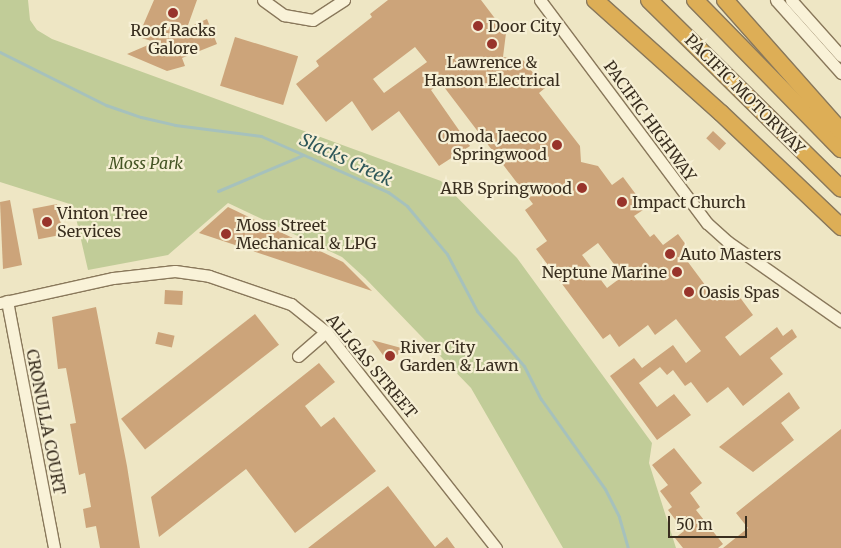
<!DOCTYPE html>
<html>
<head>
<meta charset="utf-8">
<style>
  body { margin:0 }
  #map { position:relative; width:841px; height:548px; overflow:hidden; background:#eee6c4; font-family:Merriweather,serif }
  div>[style] { position:absolute }
  .green>* { inset:0; background:#c1cc98 }
  .stream>* { height:3px; margin:-1.5px; padding:0 1.5px; transform-origin:1.5px; border-radius:1.5px; background:#a6c1bc }
  .building>* { inset:0; background:#cca47a; transform-origin:0 0 }
  .roads { filter:drop-shadow(1px 0 #89785b) drop-shadow(-1px 0 #89785b) drop-shadow(0 1px #89785b) drop-shadow(0 -1px #89785b) }
  .minor>* { height:11px; margin:-5.5px; padding:0 5.5px; transform-origin:5.5px; border-radius:5.5px; background:#f9f2d8 }
  .highway>* { height:16px; margin:-8px; padding:0 8px; transform-origin:8px; border-radius:8px; background:#ddae56 }
  .dots>* { width:14px; height:14px; translate:-50% -50%; box-sizing:border-box; border:2px solid #f6efd4; border-radius:50% }
  span { translate:-50% -50%; white-space:nowrap; text-align:center; line-height:1.15; -webkit-text-stroke:4.5px #f6efd4; paint-order:stroke }
  .poi-label { font-size:16px; color:#392e1f }
  .left { translate:0 -50%; text-align:left }
  .right { translate:-100% -50%; text-align:right }
  .street-label { font-size:16px; color:#392e1f }
  .park-label { font-size:16px; color:#455525; font-style:italic }
  .water-label { font-size:18px; color:#2e5759; font-style:italic }
  .scale { position:absolute; left:668px; top:516px; width:79px; height:22px; box-sizing:border-box; border:2px solid #392e1f; border-top:0; padding-left:6px; font-size:15px; line-height:18px; white-space:nowrap; color:#392e1f; -webkit-text-stroke:4px #f6efd4; paint-order:stroke }
</style>
</head>
<body>
<div id="map">
  <div class="green">
    <div style="clip-path:polygon(0 0,28px 0,30px 20px,37px 30px,52px 39px,441px 181px,517px 258px,652px 443px,649px 463px,676px 548px,563px 548px,471px 388px,365px 278px,342px 257px,228px 203px,168px 255px,88px 270px,73px 205px,0 182px)"></div>
  </div>
  <div class="stream">
    <div style="left:0;top:52px;width:119px;rotate:26.6deg"></div>
    <div style="left:106px;top:105px;width:37px;rotate:19deg"></div>
    <div style="left:141px;top:117px;width:35px;rotate:13deg"></div>
    <div style="left:175px;top:125px;width:87px;rotate:7.3deg"></div>
    <div style="left:261px;top:136px;width:139px;rotate:23.8deg"></div>
    <div style="left:388px;top:192px;width:24px;rotate:36deg"></div>
    <div style="left:407px;top:206px;width:62px;rotate:50.2deg"></div>
    <div style="left:447px;top:254px;width:64px;rotate:62.2deg"></div>
    <div style="left:477px;top:311px;width:72px;rotate:49.5deg"></div>
    <div style="left:524px;top:366px;width:37px;rotate:63deg"></div>
    <div style="left:541px;top:399px;width:110px;rotate:54.6deg"></div>
    <div style="left:605px;top:489px;width:31px;rotate:63deg"></div>
    <div style="left:619px;top:517px;width:32px;rotate:74deg"></div>
    <div style="left:218px;top:191px;width:92px;rotate:-23deg"></div>
  </div>
  <div class="building">
    <div style="clip-path:polygon(154px 0,197px 0,187px 28px,207px 19px,217px 44px,182px 58px,185px 66px,167px 71px,127px 54px,155px 42px,138px 37px)"></div>
    <div style="clip-path:polygon(evenodd,388px 0,481px 0,506px 33px,503px 57px,523px 60px,545px 88px,539px 93px,580px 146px,581px 162px,598px 166px,612px 185px,623px 177px,646px 208px,634px 216px,650px 237px,654px 234px,663px 245px,678px 234px,692px 253px,685px 258px,717px 301px,733px 288px,753px 315px,725px 337px,740px 356px,777px 327px,783px 336px,792px 329px,797px 337px,770px 358px,783px 374px,743px 406px,728px 387px,707px 403px,691px 382px,685px 386px,673px 370px,667px 375px,660px 367px,639px 383px,657px 407px,674px 394px,691px 415px,657px 440px,610px 376px,634px 358px,642px 368px,673px 345px,686px 363px,701px 351px,676px 319px,655px 335px,648px 325px,619px 347px,610px 334px,603px 339px,536px 249px,547px 241px,525px 210px,533px 204px,441px 83px,431px 90px,470px 146px,439px 166px,399px 111px,372px 131px,352px 101px,326px 122px,296px 84px,319px 66px,316px 61px,372px 17px,370px 14px,388px 0,415px 47px,427px 62px,384px 93px,373px 79px,415px 47px,388px 0,598px 243px,623px 276px,607px 288px,582px 255px,598px 243px)"></div>
    <div style="left:235px;top:37px;width:66px;height:51px;rotate:17deg"></div>
    <div style="left:713px;top:131px;width:18px;height:10px;rotate:43deg"></div>
    <div style="clip-path:polygon(10px 200px,22px 265px,3px 269px,0 202px)"></div>
    <div style="left:57px;top:204px;width:31px;height:25px;rotate:79deg"></div>
    <div style="clip-path:polygon(228px 207px,343px 262px,372px 291px,199px 233px)"></div>
    <div style="left:165px;top:290px;width:18px;height:14px;rotate:3deg"></div>
    <div style="clip-path:polygon(96px 307px,127px 466px,140px 548px,100px 548px,96px 526px,86px 528px,83px 509px,91px 507px,85px 473px,79px 475px,70px 424px,76px 423px,66px 368px,58px 369px,52px 317px)"></div>
    <div style="left:255px;top:314px;width:39px;height:170px;rotate:52deg"></div>
    <div style="left:158px;top:332px;width:17px;height:12px;rotate:13deg"></div>
    <div style="clip-path:polygon(372px 340px,405px 349px,388px 362px)"></div>
    <div style="clip-path:polygon(319px 363px,335px 382px,305px 406px,321px 427px,334px 417px,376px 471px,295px 533px,246px 469px,159px 537px,151px 497px)"></div>
    <div style="clip-path:polygon(789px 392px,800px 408px,781px 423px,794px 440px,753px 472px,719px 447px)"></div>
    <div style="clip-path:polygon(841px 429px,841px 548px,723px 548px,748px 528px,736px 513px)"></div>
    <div style="clip-path:polygon(674px 448px,702px 483px,690px 493px,700px 507px,696px 510px,723px 544px,718px 548px,683px 548px,675px 538px,684px 531px,668px 510px,672px 507px,660px 491px,668px 485px,652px 465px)"></div>
    <div style="clip-path:polygon(388px 486px,435px 547px,447px 537px,455px 548px,308px 548px)"></div>
  </div>
  <div class="roads">
    <div class="minor">
      <div style="left:263px;top:0;width:26px;rotate:36deg"></div>
      <div style="left:284px;top:15px;width:29px;rotate:10deg"></div>
      <div style="left:313px;top:20px;width:37px;rotate:-33deg"></div>
      <div style="left:540px;top:0;width:279px;rotate:53.2deg"></div>
      <div style="left:707px;top:223px;width:28px;rotate:42deg"></div>
      <div style="left:728px;top:242px;width:138px;rotate:35deg"></div>
      <div style="left:776px;top:0;width:98px;rotate:48.3deg"></div>
      <div style="left:791px;top:0;width:75px;rotate:48.2deg"></div>
      <div style="left:7px;top:301px;width:251px;rotate:79.2deg"></div>
      <div style="left:0;top:303px;width:116px;rotate:-12.5deg"></div>
      <div style="left:113px;top:278px;width:62px;rotate:-6.4deg"></div>
      <div style="left:175px;top:271px;width:34px;rotate:8deg"></div>
      <div style="left:209px;top:276px;width:87px;rotate:18.9deg"></div>
      <div style="left:291px;top:304px;width:45px;rotate:38.7deg"></div>
      <div style="left:326px;top:332px;width:275px;rotate:51.8deg"></div>
      <div style="left:298px;top:356px;width:37px;rotate:-41deg"></div>
    </div>
    <div class="highway">
      <div style="left:595px;top:0;width:169px;rotate:41.9deg"></div>
      <div style="left:721px;top:113px;width:166px;rotate:43.5deg"></div>
      <div style="left:649px;top:0;width:269px;rotate:44.5deg"></div>
      <div style="left:695px;top:0;width:209px;rotate:45.6deg"></div>
      <div style="left:725px;top:0;width:175px;rotate:48.5deg"></div>
    </div>
  </div>
  <div class="dots">
    <div style="left:173px;top:13px;background:#98342b"></div>
    <div style="left:478px;top:26px;background:#98342b"></div>
    <div style="left:492px;top:44px;background:#98342b"></div>
    <div style="left:557px;top:145px;background:#98342b"></div>
    <div style="left:582px;top:188px;background:#98342b"></div>
    <div style="left:622px;top:202px;background:#98342b"></div>
    <div style="left:47px;top:222px;background:#98342b"></div>
    <div style="left:226px;top:234px;background:#98342b"></div>
    <div style="left:670px;top:254px;background:#98342b"></div>
    <div style="left:677px;top:272px;background:#98342b"></div>
    <div style="left:689px;top:292px;background:#98342b"></div>
    <div style="left:390px;top:356px;background:#98342b"></div>
  </div>
  <div class="poi-label">
    <span class="left" style="left:488px;top:26px">Door City</span>
    <span style="left:173px;top:39px">Roof Racks<br>Galore</span>
    <span style="left:492px;top:71px">Lawrence &amp;<br>Hanson Electrical</span>
    <span class="right" style="left:547px;top:145px">Omoda Jaecoo<br>Springwood</span>
    <span class="right" style="left:572px;top:188px">ARB Springwood</span>
    <span class="left" style="left:632px;top:202px">Impact Church</span>
    <span class="left" style="left:57px;top:222px">Vinton Tree<br>Services</span>
    <span class="left" style="left:236px;top:234px">Moss Street<br>Mechanical &amp; LPG</span>
    <span class="left" style="left:680px;top:254px">Auto Masters</span>
    <span class="right" style="left:667px;top:272px">Neptune Marine</span>
    <span class="left" style="left:699px;top:292px">Oasis Spas</span>
    <span class="left" style="left:400px;top:356px">River City<br>Garden &amp; Lawn</span>
  </div>
  <div class="street-label">
    <span style="left:745px;top:94px;rotate:45deg">PACIFIC MOTORWAY</span>
    <span style="left:650px;top:121px;rotate:54deg">PACIFIC HIGHWAY</span>
    <span style="left:372px;top:366px;rotate:50deg">ALLGAS STREET</span>
    <span style="left:46px;top:422px;rotate:79deg">CRONULLA COURT</span>
  </div>
  <div class="park-label">
    <span style="left:146px;top:163px">Moss Park</span>
  </div>
  <div class="water-label">
    <span style="left:346px;top:160px;rotate:25deg">Slacks Creek</span>
  </div>
  <div class="scale">50 m</div>
</div>
</body>
</html>
